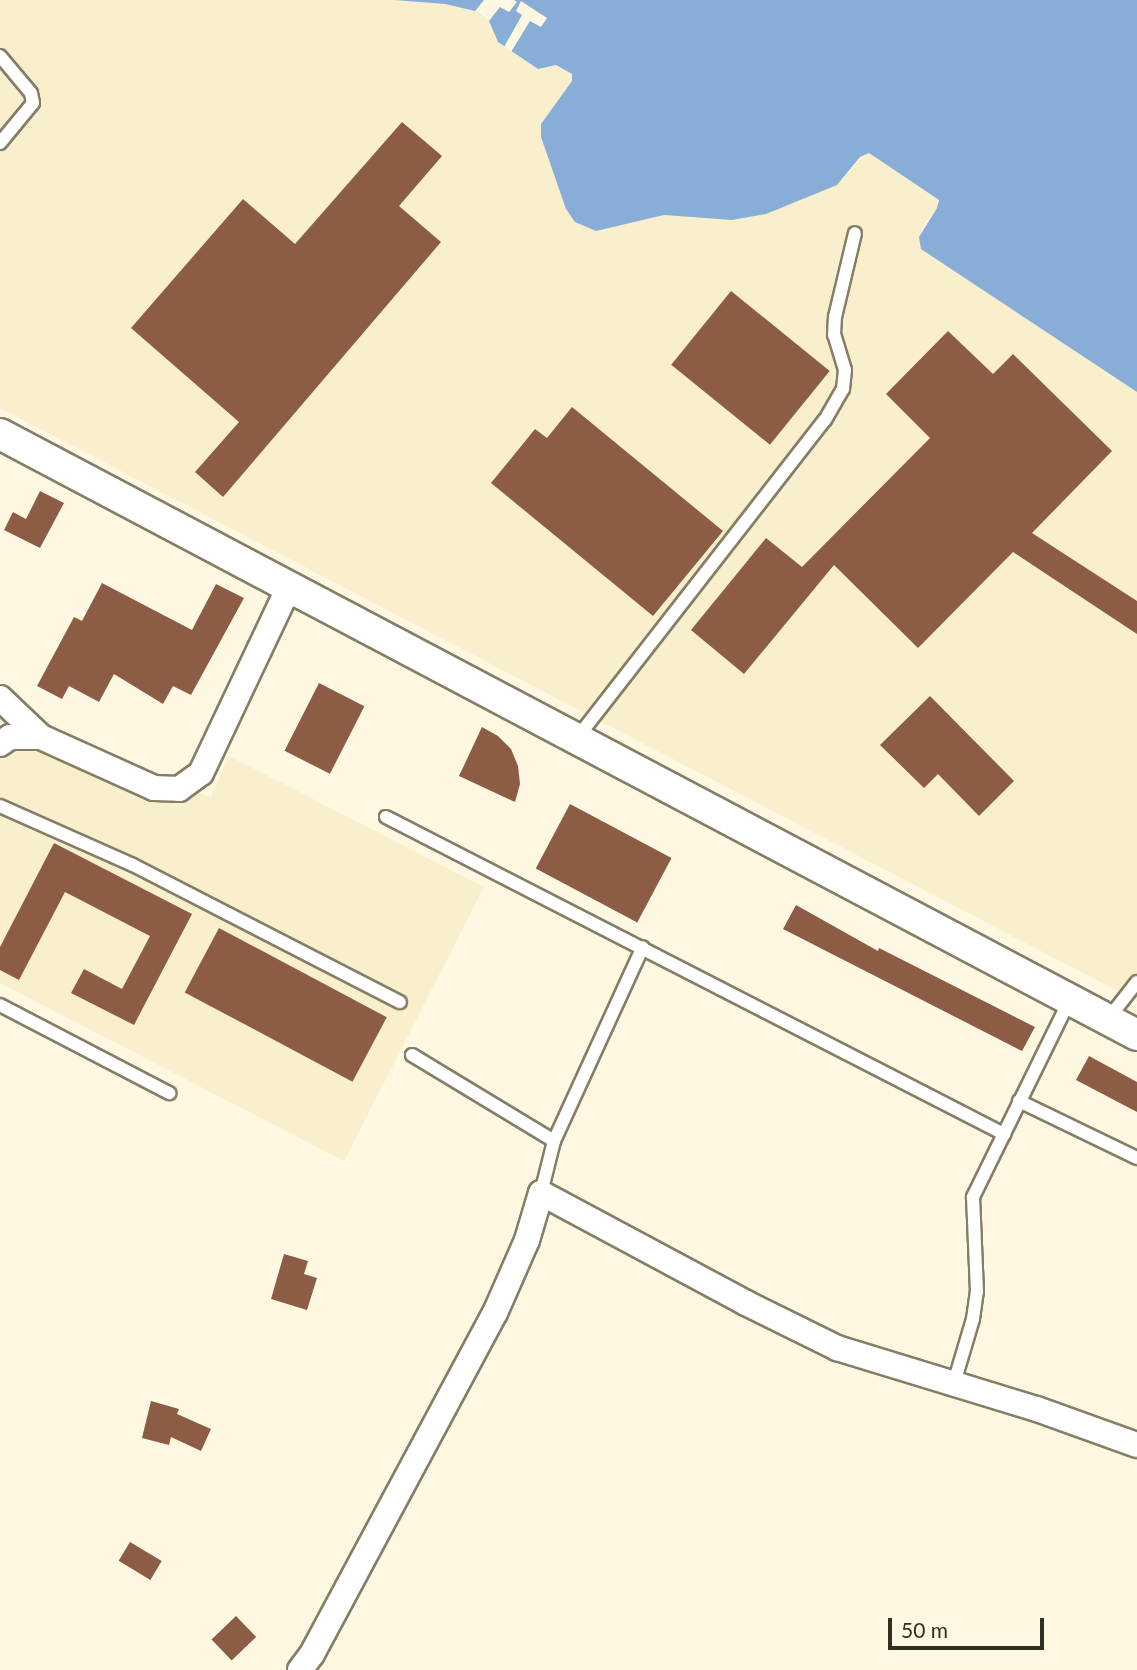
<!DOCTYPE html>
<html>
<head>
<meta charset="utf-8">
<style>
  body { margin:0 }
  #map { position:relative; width:1137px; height:1670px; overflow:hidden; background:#fef8e2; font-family:Lato,sans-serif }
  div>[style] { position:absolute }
  .built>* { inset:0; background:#f9efcc }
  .water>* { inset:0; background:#88add7 }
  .pier>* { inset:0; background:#fef8e2 }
  .building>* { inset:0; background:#8d5c45; transform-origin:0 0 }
  .roads { filter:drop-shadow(2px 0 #857e66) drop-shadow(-2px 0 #857e66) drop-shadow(0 2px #857e66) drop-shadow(0 -2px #857e66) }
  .service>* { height:12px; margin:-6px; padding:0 6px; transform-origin:6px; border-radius:6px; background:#fff }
  .minor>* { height:24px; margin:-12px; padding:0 12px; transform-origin:12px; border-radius:12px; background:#fff }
  .tertiary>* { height:30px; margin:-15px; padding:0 15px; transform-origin:15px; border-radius:15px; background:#fff }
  span { translate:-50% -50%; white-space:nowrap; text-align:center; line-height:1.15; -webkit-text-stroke:7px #fef8e2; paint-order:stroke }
  .scale { position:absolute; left:888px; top:1618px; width:156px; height:32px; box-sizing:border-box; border:4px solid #312e24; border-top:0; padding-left:9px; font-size:21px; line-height:24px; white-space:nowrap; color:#312e24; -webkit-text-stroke:5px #fef8e2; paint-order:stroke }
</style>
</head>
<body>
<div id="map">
  <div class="built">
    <div style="clip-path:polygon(0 0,394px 0,445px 4px,475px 11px,489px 21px,498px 42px,537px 69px,556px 65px,572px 74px,572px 81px,541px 124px,620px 226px,645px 217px,664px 215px,732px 220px,850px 172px,860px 157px,869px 153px,939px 200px,937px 208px,922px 227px,921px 249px,1137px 392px,1137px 1001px,0 408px)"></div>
    <div style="clip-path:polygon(10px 737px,211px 797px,229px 756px,484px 887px,344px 1161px,0 983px,0 744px)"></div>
  </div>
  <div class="water">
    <div style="clip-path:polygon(394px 0,1137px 0,1137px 392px,921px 249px,919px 237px,937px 208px,939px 200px,869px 153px,860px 157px,837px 185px,766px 214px,732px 220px,664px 215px,596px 231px,575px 222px,566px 209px,541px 137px,541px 124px,572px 81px,572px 74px,556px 65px,538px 69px,498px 42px,489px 21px,475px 11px,445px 4px)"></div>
  </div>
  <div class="pier">
    <div style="clip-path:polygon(484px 0,514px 0,517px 2px,509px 12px,500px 7px,489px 21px,475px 11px)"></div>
    <div style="clip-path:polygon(521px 1px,547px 18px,541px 27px,530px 21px,511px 52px,504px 47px,522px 15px,516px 11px)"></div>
  </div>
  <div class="building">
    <div style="clip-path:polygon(402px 122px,442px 156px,399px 206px,441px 242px,223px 497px,195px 472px,239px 422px,131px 328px,243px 199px,295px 244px)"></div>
    <div style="left:731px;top:291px;width:127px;height:95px;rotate:39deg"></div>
    <div style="clip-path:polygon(948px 331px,993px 374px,1013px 354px,1112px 451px,1032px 533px,1137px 601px,1137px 634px,1013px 552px,918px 648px,834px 565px,744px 674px,691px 630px,766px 538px,802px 567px,930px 438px,886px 394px)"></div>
    <div style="clip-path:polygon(572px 407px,723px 531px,653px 616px,491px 483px,535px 429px,547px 438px)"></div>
    <div style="clip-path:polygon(40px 491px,64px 503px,40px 548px,4px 530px,13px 512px,26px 519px)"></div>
    <div style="clip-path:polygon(102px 583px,192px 630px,216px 584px,244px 598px,191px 695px,173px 686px,163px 704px,114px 674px,99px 702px,69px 686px,62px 699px,37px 686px,74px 617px,82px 621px)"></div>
    <div style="left:319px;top:683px;width:51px;height:76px;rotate:27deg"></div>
    <div style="clip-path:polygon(930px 696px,1014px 781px,979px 816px,938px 774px,924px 788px,880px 745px)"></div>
    <div style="clip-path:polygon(482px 727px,498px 736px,511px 749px,518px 766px,520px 784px,515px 802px,459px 776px)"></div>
    <div style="left:570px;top:804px;width:115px;height:73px;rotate:28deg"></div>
    <div style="clip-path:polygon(54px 843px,192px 914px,134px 1025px,71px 993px,84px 969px,122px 989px,150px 936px,65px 892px,19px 980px,0 970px,0 947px)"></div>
    <div style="clip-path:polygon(796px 905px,878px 951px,879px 948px,1035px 1027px,1022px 1051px,783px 929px)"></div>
    <div style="left:219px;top:928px;width:190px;height:73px;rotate:28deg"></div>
    <div style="clip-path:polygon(1089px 1056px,1137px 1082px,1137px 1112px,1076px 1080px)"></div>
    <div style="clip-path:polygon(284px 1254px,308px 1261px,304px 1274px,317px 1278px,307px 1310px,271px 1299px)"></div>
    <div style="clip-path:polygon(151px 1401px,179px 1409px,177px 1414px,211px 1429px,201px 1451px,171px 1437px,169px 1445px,142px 1438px)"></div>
    <div style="left:130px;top:1542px;width:37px;height:22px;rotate:31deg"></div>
    <div style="left:236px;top:1616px;width:29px;height:34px;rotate:46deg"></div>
  </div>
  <div class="roads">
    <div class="service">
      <div style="left:0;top:56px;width:48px;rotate:50deg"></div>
      <div style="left:31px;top:93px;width:10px;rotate:79deg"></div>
      <div style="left:33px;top:103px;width:52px;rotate:129.5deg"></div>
      <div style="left:577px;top:738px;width:403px;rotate:-52.1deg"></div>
      <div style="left:825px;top:420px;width:36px;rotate:-60deg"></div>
      <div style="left:843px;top:389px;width:19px;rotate:-84deg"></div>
      <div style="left:845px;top:370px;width:37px;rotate:-107deg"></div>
      <div style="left:834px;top:335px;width:18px;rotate:-87deg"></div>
      <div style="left:835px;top:317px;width:86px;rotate:-76.6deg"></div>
      <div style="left:0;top:806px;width:145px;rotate:23.9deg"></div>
      <div style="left:133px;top:865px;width:300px;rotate:27.2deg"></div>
      <div style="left:386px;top:817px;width:695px;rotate:27.16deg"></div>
      <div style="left:0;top:1005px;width:191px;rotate:27.5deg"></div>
      <div style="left:1108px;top:1019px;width:47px;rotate:-51.9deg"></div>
      <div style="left:412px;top:1055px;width:166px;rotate:31.2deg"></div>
      <div style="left:1019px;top:1101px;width:131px;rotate:25.8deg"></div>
      <div style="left:541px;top:1193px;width:54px;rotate:-76deg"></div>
      <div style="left:554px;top:1141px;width:213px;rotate:-65.4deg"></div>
      <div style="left:954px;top:1383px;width:67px;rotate:-73.5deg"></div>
      <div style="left:973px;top:1319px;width:27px;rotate:-82deg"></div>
      <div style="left:977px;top:1292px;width:95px;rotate:-92.4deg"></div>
      <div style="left:973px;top:1197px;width:220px;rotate:-63.9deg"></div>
    </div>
    <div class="minor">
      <div style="left:0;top:698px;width:57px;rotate:43.6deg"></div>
      <div style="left:0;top:744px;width:12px;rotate:-35deg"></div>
      <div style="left:10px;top:737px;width:31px"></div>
      <div style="left:41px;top:737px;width:124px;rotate:24.3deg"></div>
      <div style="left:154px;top:788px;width:25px;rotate:2deg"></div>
      <div style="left:179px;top:789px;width:27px;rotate:-36deg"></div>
      <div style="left:201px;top:773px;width:206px;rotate:-64.7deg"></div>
      <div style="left:300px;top:1670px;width:20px;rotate:-53deg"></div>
      <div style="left:312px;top:1654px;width:387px;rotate:-61.8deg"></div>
      <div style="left:495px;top:1313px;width:80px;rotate:-66.3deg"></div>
      <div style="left:527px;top:1240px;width:49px;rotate:-73.4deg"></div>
      <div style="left:541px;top:1193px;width:233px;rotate:28.2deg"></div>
      <div style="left:746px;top:1303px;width:102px;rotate:26.3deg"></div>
      <div style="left:837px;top:1348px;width:209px;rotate:17deg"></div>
      <div style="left:1037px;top:1409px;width:106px;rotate:19.8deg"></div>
    </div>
    <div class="tertiary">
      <div style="left:0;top:434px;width:1286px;rotate:27.86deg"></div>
    </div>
  </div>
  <div class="scale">50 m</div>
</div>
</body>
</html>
